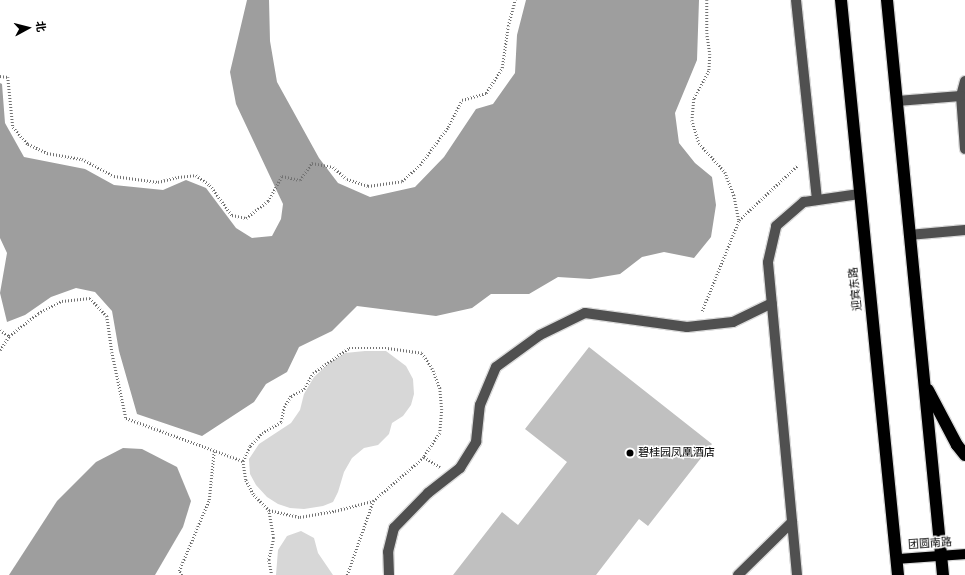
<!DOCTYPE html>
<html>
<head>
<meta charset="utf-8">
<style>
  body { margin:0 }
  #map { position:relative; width:965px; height:575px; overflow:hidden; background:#fff; font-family:"Roboto Condensed","Noto Sans SC",sans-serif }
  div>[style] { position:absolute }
  .green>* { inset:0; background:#d7d7d7 }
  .water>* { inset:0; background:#9e9e9e }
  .building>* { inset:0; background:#c0c0c0 }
  .path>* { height:2.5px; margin-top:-1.25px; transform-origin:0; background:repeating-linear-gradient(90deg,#727272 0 1px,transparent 0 3px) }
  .roads { filter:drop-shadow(1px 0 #dbdbdb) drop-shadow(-1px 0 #dbdbdb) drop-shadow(0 1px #dbdbdb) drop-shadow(0 -1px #dbdbdb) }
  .minor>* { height:10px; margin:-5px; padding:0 5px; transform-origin:5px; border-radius:5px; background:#505050 }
  .major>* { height:10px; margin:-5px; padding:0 5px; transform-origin:5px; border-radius:5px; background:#000 }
  .highway>* { height:12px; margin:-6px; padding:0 6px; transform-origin:6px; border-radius:6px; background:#000 }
  .dots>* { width:11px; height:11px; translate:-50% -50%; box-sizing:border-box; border:2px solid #fff; border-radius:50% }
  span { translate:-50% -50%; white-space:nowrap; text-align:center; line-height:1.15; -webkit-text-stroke:3px #fff; paint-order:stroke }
  .street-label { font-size:11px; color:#000 }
  .poi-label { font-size:11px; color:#000 }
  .left { translate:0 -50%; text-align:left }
  .north { position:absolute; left:8px; top:8px; width:40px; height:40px; -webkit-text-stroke:3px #fff; paint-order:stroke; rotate:83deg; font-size:11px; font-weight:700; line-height:16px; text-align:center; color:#000 }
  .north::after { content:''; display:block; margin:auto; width:14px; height:18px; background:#000; clip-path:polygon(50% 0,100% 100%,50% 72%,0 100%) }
</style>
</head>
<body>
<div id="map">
  <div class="green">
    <div style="clip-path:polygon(365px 351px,386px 351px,406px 366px,413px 379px,414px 394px,411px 405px,403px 416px,392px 423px,389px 434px,378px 445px,364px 448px,352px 458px,344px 472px,338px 492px,333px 502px,323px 506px,304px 509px,290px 508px,278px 504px,267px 497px,256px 485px,250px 474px,249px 459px,259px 444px,291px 423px,300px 410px,304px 394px,314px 377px,328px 364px,345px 353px)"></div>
    <div style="clip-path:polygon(301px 531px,314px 538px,318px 553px,333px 575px,276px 575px,278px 550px,287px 536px)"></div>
  </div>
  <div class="water">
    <div style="clip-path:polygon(247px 0,269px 0,270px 41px,277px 82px,319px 158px,338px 183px,370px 197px,415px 187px,444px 157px,476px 109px,493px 104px,515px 73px,517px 35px,526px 0,699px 0,697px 60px,675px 113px,679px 143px,695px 163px,712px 177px,716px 205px,711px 237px,694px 258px,664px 252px,642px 257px,620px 274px,590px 279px,558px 277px,529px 294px,491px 294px,472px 308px,436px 316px,357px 306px,332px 331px,299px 347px,287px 372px,266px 384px,254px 402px,202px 436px,137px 414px,119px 351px,112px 311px,95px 292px,76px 288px,51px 297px,25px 315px,7px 322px,0 293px,7px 253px,0 238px,0 83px,2px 84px,5px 123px,24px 157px,85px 169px,114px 185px,163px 190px,186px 180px,206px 188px,236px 228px,252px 238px,272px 236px,281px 219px,283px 204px,236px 104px,230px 72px)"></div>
    <div style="clip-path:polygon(123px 448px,142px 449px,177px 467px,191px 501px,183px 527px,155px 575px,9px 575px,57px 501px,96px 462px)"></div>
  </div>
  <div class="building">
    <div style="clip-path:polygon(589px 347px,712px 444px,648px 526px,639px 519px,596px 575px,453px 575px,502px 512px,518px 525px,567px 462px,525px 429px)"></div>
  </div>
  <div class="path">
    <div style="left:707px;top:0;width:33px;rotate:90deg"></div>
    <div style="left:707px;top:33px;width:21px;rotate:82deg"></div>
    <div style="left:710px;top:54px;width:17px;rotate:93deg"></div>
    <div style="left:709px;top:71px;width:32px;rotate:118deg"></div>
    <div style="left:694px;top:99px;width:21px;rotate:95deg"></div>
    <div style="left:692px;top:120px;width:24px;rotate:73deg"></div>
    <div style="left:699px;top:143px;width:39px;rotate:48deg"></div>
    <div style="left:725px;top:172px;width:25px;rotate:69deg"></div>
    <div style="left:734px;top:195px;width:25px;rotate:79deg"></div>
    <div style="left:0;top:76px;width:8px;rotate:7deg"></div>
    <div style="left:8px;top:77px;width:50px;rotate:84.3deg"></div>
    <div style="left:13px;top:127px;width:23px;rotate:49deg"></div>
    <div style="left:28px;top:144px;width:21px;rotate:25deg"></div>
    <div style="left:47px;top:153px;width:36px;rotate:10deg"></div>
    <div style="left:82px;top:159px;width:36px;rotate:28deg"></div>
    <div style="left:114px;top:176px;width:44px;rotate:7.8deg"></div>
    <div style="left:158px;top:182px;width:21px;rotate:-14deg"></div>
    <div style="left:178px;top:177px;width:18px;rotate:-6deg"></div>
    <div style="left:196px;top:175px;width:17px;rotate:36deg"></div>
    <div style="left:210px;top:185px;width:37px;rotate:54deg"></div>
    <div style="left:232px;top:215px;width:14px;rotate:12deg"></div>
    <div style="left:246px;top:218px;width:28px;rotate:-38deg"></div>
    <div style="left:268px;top:201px;width:29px;rotate:-61deg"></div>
    <div style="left:282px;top:176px;width:18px;rotate:13deg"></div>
    <div style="left:300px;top:180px;width:21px;rotate:-55deg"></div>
    <div style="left:312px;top:163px;width:21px;rotate:11deg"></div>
    <div style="left:333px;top:167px;width:18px;rotate:41deg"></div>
    <div style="left:347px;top:179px;width:22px;rotate:18deg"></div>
    <div style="left:368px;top:186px;width:34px;rotate:-8deg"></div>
    <div style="left:402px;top:181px;width:24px;rotate:-42deg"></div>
    <div style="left:420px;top:165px;width:47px;rotate:-53.6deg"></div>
    <div style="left:448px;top:127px;width:30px;rotate:-63deg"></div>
    <div style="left:462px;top:100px;width:25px;rotate:-16deg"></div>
    <div style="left:486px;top:93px;width:30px;rotate:-57deg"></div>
    <div style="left:502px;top:68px;width:42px;rotate:-81.9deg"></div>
    <div style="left:508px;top:26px;width:27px;rotate:-75deg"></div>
    <div style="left:702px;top:311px;width:98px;rotate:-67.9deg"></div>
    <div style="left:739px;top:220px;width:81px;rotate:-43deg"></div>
    <div style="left:0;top:330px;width:11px;rotate:34deg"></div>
    <div style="left:9px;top:336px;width:37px;rotate:-38deg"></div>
    <div style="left:38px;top:313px;width:27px;rotate:-27deg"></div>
    <div style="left:62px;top:301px;width:28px;rotate:-6deg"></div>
    <div style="left:90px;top:298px;width:25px;rotate:47deg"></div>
    <div style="left:107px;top:316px;width:36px;rotate:82deg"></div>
    <div style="left:112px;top:352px;width:67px;rotate:78deg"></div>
    <div style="left:126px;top:418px;width:125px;rotate:20.2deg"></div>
    <div style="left:243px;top:461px;width:17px;rotate:-65deg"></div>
    <div style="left:250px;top:446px;width:18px;rotate:-47deg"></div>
    <div style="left:262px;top:433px;width:22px;rotate:-30deg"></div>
    <div style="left:281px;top:422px;width:15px;rotate:-79deg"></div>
    <div style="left:284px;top:407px;width:13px;rotate:-58deg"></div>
    <div style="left:291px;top:396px;width:15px;rotate:-28deg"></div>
    <div style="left:304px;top:389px;width:18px;rotate:-61deg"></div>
    <div style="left:313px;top:373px;width:44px;rotate:-34.8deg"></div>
    <div style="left:349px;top:348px;width:39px"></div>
    <div style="left:388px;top:348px;width:34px;rotate:8deg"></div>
    <div style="left:422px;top:353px;width:18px;rotate:56deg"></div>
    <div style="left:432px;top:368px;width:22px;rotate:68deg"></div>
    <div style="left:440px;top:388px;width:21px;rotate:85deg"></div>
    <div style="left:442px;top:409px;width:24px;rotate:95deg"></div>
    <div style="left:440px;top:433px;width:29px;rotate:124deg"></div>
    <div style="left:424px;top:457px;width:19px;rotate:32deg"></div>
    <div style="left:0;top:350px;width:17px;rotate:-57deg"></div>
    <div style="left:243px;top:461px;width:19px;rotate:81deg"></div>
    <div style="left:246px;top:480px;width:17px;rotate:62deg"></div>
    <div style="left:254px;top:495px;width:21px;rotate:45deg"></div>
    <div style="left:269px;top:510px;width:32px;rotate:13deg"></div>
    <div style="left:300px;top:517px;width:36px;rotate:-10deg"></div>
    <div style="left:335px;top:511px;width:39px;rotate:-15deg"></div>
    <div style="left:373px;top:501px;width:67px;rotate:-40.8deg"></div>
    <div style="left:269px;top:510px;width:28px;rotate:80deg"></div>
    <div style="left:274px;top:538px;width:23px;rotate:103deg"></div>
    <div style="left:269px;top:560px;width:15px;rotate:79deg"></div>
    <div style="left:182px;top:575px;width:5px;rotate:-127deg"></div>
    <div style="left:179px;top:571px;width:77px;rotate:-67.1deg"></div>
    <div style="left:209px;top:500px;width:49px;rotate:-84.2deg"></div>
    <div style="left:347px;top:575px;width:78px;rotate:-70.6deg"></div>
  </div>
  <div class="roads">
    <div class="minor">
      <div style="left:796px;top:0;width:201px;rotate:84deg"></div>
      <div style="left:965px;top:81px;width:16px;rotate:105deg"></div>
      <div style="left:961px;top:96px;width:53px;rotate:85.7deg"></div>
      <div style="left:897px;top:101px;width:64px;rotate:-4.5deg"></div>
      <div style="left:909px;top:235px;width:56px;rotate:-5.1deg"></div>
      <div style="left:389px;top:575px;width:23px;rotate:-92deg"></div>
      <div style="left:388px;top:552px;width:25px;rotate:-76deg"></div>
      <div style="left:394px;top:528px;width:49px;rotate:-45.8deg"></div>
      <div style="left:428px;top:493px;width:41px;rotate:-38deg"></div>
      <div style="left:460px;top:468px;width:31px;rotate:-58deg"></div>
      <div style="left:476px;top:442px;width:37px;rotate:-84deg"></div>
      <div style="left:480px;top:405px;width:41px;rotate:-67.2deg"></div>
      <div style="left:496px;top:367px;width:54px;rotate:-36deg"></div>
      <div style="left:540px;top:335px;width:50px;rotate:-26.1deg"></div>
      <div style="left:585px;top:313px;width:103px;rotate:7.8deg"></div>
      <div style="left:687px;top:327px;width:46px;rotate:-6.2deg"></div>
      <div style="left:733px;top:322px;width:43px;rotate:-26deg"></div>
      <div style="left:738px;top:575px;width:76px;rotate:-44.5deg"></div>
      <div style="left:797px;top:575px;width:314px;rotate:-95.3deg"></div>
      <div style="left:768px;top:262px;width:37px;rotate:-77deg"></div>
      <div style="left:776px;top:226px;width:37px;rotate:-41deg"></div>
      <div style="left:804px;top:202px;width:56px;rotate:-8.3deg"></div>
    </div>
    <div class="major">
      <div style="left:897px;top:559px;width:68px;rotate:-4.2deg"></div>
    </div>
    <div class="highway">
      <div style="left:841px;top:0;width:578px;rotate:84.34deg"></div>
      <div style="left:887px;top:0;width:578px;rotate:84.44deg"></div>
      <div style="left:928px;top:390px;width:62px;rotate:62.2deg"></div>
      <div style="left:957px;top:445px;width:13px;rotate:51deg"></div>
    </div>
  </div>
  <div class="dots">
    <div style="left:630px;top:453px;background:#000"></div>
  </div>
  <div class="street-label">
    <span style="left:856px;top:289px;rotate:-96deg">迎宾东路</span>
    <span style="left:930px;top:544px;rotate:-4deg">团圆南路</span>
  </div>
  <div class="poi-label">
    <span class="left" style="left:638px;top:453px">碧桂园凤凰酒店</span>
  </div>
  <div class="north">北</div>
</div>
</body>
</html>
